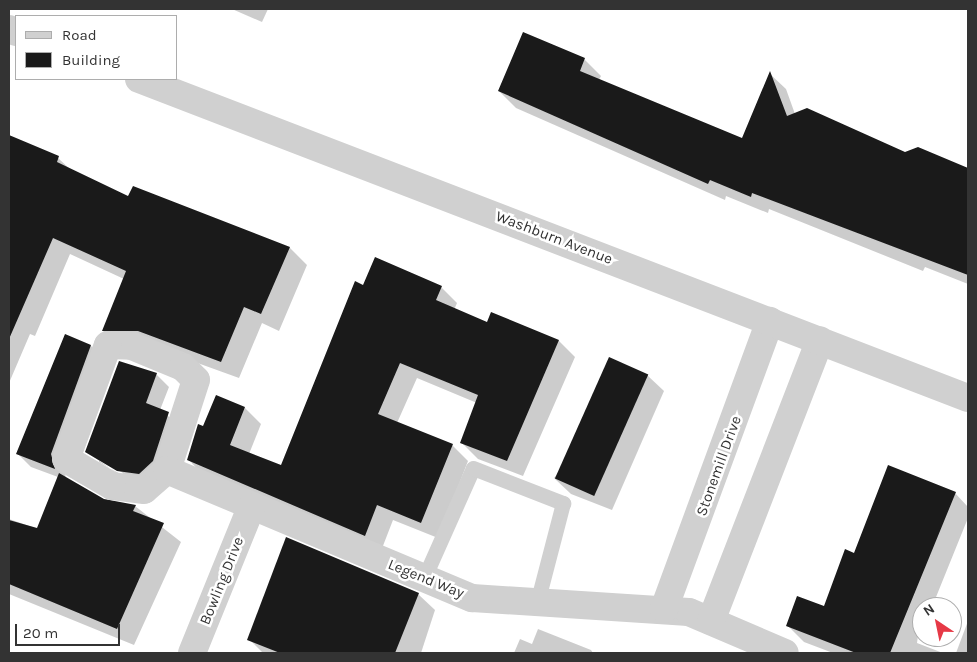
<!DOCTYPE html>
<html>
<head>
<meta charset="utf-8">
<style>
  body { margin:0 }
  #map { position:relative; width:977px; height:662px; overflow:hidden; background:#fff; font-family:Karla,sans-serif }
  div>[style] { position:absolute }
  .shadow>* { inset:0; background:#0003 }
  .building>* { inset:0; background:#1a1a1a; transform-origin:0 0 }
  .service>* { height:15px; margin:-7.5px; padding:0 7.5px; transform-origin:7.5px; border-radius:7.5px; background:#d0d0d0 }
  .minor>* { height:28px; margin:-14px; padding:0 14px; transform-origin:14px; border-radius:14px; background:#d0d0d0 }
  .tertiary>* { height:28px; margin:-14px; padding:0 14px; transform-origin:14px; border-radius:14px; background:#d0d0d0 }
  span { translate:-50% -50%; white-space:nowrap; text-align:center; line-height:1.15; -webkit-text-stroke:5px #fff; paint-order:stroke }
  .street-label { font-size:15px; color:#333 }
  .frame { position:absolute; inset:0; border:10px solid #333; pointer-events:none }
  .legend { position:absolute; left:15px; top:15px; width:162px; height:65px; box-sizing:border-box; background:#fff; border:1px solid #adadad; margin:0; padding:6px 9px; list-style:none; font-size:15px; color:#333 }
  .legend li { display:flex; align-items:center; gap:10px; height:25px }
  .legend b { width:25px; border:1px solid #adadad }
  .north { position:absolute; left:912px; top:597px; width:50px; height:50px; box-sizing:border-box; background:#fff; border:1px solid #adadad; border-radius:50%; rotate:326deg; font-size:14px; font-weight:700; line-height:20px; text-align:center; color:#333 }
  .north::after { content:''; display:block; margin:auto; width:18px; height:22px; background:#e63946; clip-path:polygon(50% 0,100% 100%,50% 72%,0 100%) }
  .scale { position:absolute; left:15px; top:624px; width:105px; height:22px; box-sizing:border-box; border:2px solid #333; border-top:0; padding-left:6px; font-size:15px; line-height:18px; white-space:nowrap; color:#333; -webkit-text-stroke:4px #fff; paint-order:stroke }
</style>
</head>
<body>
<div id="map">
  <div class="shadow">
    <div style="clip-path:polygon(232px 9px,268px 9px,262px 22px)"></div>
    <div style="clip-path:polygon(584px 59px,601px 76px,599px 80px,743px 139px,770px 74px,786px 89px,795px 114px,905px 153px,917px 149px,968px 177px,968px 284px,925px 267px,923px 271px,769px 209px,768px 213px,726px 196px,725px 200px,516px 108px,499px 91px)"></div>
    <div style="clip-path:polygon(9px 136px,58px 158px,72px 171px,129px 198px,290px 248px,307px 265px,279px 331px,262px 323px,239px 378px,156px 348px,120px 348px,103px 331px,124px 279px,70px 254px,35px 336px,30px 334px,9px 383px)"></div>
    <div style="clip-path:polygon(364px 287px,441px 287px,457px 303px,454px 310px,487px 324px,492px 314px,559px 341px,575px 357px,523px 476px,478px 459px,462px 443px,477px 403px,417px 378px,397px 423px,452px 445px,468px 461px,438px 538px,393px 520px,381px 551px,204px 476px,188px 459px,204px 428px,245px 408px,261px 424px,249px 454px,282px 467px)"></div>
    <div style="clip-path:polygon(65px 336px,91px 346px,103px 359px,64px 467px,66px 479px,104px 501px,135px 506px,181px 542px,134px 645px,9px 594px,9px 519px,38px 529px,58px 477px,31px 467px,18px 454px)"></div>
    <div style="clip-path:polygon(evenodd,156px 374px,169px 387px,160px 410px,181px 426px,167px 471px,131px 483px,87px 452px,156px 374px,99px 459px,123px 473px,122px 475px,99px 462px,99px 459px)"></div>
    <div style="clip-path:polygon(647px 375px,664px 391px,612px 510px,571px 494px,554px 478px)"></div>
    <div style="clip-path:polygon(955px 493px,968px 507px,968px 518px,932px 607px,922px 607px,917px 643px,943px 653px,833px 653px,804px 642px,788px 626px,824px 607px,854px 554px)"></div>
    <div style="clip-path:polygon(418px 594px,435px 610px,421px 653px,263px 653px,249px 639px)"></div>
    <div style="clip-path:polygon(968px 621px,968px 653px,956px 653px)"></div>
    <div style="clip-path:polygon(538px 629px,591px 650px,593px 653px,514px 653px,520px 639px,532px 644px)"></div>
  </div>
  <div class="building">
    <div style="clip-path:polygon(523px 32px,585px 58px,580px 71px,742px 138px,770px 71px,787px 116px,807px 108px,905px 152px,918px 147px,968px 168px,968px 275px,752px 193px,751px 197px,710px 180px,708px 184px,498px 91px)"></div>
    <div style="clip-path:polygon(9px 135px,59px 156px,57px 162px,128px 196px,133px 186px,290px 247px,261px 314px,244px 307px,221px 362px,138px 331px,102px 331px,126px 271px,53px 238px,9px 339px)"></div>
    <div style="clip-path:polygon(375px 257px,442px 286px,436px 300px,487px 322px,491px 312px,559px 340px,507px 461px,460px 443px,478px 395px,400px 363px,378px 414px,453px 444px,421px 523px,377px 505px,365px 536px,187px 460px,198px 424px,203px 426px,216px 395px,245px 407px,230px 445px,281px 465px,355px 281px,363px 285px)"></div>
    <div style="clip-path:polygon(65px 334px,91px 345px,51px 454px,55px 469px,16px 454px)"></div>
    <div style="left:609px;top:357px;width:43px;height:133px;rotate:24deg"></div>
    <div style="clip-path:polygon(119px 361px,157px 373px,146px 403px,169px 412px,153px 461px,139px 474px,117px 471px,85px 452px)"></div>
    <div style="clip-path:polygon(888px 465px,956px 492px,890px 653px,856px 653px,786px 626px,797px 596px,824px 606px,845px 549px,854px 553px)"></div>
    <div style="clip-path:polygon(59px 473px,104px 499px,136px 505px,133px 511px,164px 523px,117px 629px,9px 584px,9px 520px,37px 528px)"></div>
    <div style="clip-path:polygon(286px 537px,419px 593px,395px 653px,280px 653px,247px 640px)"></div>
  </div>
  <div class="service">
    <div style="left:424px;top:578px;width:120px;rotate:-66deg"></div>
    <div style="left:473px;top:468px;width:97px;rotate:21.3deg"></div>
    <div style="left:563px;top:503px;width:99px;rotate:104.6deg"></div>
  </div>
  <div class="minor">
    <div style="left:108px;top:345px;width:24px;rotate:2deg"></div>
    <div style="left:132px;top:346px;width:55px;rotate:22.4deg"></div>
    <div style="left:183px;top:367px;width:18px;rotate:45deg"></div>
    <div style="left:196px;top:380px;width:95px;rotate:107.9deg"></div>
    <div style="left:167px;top:470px;width:30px;rotate:139deg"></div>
    <div style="left:144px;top:490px;width:32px;rotate:-173deg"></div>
    <div style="left:112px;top:486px;width:53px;rotate:-149.6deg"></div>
    <div style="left:66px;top:459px;width:121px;rotate:-69.8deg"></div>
    <div style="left:167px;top:470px;width:331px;rotate:22.8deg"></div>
    <div style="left:472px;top:598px;width:217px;rotate:3.7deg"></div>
    <div style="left:689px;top:612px;width:104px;rotate:23.1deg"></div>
    <div style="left:664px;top:609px;width:307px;rotate:-69.8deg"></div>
    <div style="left:711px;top:621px;width:301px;rotate:-68.8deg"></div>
    <div style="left:192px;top:653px;width:157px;rotate:-67.9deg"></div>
  </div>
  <div class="tertiary">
    <div style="left:9px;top:29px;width:8px;rotate:23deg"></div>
    <div style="left:139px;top:79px;width:888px;rotate:21.05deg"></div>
  </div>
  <div class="street-label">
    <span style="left:554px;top:238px;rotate:21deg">Washburn Avenue</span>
    <span style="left:719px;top:466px;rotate:-70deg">Stonemill Drive</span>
    <span style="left:426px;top:579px;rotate:22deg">Legend Way</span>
    <span style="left:222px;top:581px;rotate:-68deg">Bowling Drive</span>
  </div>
  <div class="frame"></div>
  <ul class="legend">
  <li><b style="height:6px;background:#d0d0d0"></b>Road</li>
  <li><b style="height:14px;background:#1a1a1a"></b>Building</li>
  </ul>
  <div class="north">N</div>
  <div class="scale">20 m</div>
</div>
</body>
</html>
